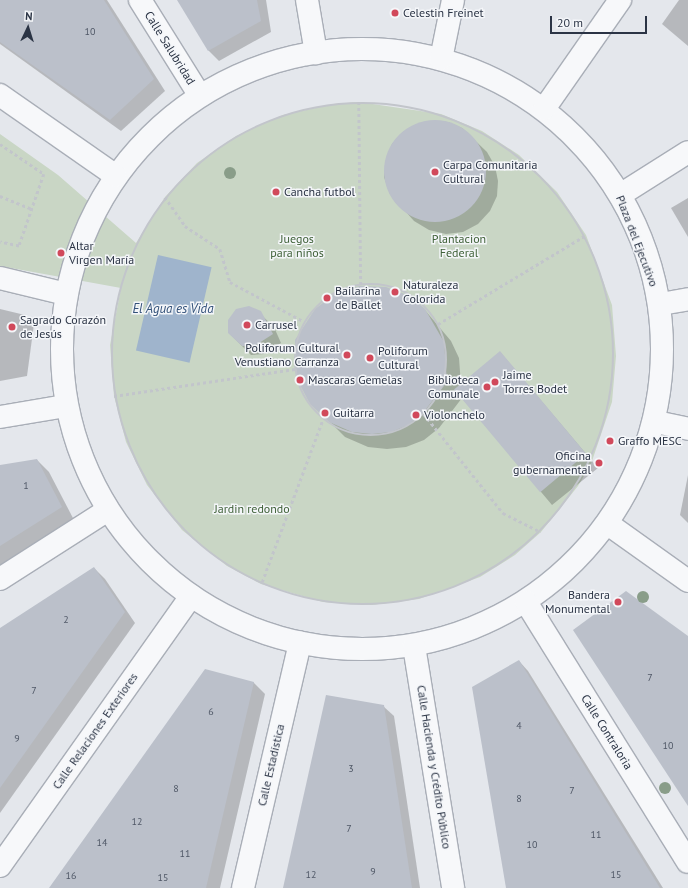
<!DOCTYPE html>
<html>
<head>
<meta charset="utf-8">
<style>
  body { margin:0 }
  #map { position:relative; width:688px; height:888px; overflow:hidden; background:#e4e7ec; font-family:"PT Sans",sans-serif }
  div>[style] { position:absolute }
  .green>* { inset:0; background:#c9d6c5 }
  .water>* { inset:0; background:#9fb4cc; transform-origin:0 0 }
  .shadow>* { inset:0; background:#0003 }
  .building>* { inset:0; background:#bbc0ca; transform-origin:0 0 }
  .round { border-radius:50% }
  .path>* { height:2.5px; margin-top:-1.25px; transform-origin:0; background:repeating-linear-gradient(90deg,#c2c5cb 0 3px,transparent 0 6px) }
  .path>.ring { margin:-1.25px; padding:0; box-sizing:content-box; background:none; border:2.5px solid #c2c5cb; border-radius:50% }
  .roads { filter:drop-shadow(1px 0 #a9aeb7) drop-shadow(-1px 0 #a9aeb7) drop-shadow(0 1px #a9aeb7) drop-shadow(0 -1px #a9aeb7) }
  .street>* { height:22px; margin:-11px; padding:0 11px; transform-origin:11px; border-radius:11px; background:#f7f8fa }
  .street>.ring { margin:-11px; padding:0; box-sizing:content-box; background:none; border:22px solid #f7f8fa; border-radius:50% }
  .trees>* { width:12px; height:12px; margin:-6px; border-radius:50%; background:#899d89 }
  .dots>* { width:11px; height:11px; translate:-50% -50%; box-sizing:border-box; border:2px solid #f4f6f9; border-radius:50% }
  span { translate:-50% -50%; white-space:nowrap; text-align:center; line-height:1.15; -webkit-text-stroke:3px #f4f6f9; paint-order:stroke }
  .number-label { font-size:10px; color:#4f5766 }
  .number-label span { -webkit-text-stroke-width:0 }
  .poi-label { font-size:12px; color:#2b3445 }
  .left { translate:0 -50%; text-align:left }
  .right { translate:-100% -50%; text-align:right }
  .street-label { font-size:12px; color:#2b3445 }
  .park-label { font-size:12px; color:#3f6138 }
  .water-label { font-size:13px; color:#34527a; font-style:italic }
  .north { position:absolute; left:8px; top:8px; width:40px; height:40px; -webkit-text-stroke:3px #f4f6f9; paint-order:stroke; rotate:4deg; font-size:11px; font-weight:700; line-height:16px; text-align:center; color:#2b3445 }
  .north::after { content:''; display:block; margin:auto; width:14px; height:18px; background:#2b3445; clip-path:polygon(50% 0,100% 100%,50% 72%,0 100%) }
  .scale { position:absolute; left:550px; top:16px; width:97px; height:18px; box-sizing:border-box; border:2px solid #2b3445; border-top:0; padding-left:5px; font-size:12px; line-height:14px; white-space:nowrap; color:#2b3445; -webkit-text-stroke:3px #f4f6f9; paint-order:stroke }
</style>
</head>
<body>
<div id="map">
  <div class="green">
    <div style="clip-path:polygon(359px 102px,441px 114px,482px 131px,519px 155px,557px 192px,586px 235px,612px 305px,616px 356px,612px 402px,591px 464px,578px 486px,541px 532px,515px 555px,480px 577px,419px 599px,371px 605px,323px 602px,261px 584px,227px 566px,182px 530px,147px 485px,126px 442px,114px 396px,110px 345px,121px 288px,0 266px,0 134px,58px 175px,136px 243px,165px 197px,197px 163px,236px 136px,283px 115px,334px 104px)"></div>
  </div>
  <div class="water">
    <div style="left:158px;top:255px;width:55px;height:98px;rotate:13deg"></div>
  </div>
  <div class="shadow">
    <div style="clip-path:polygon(0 0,107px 0,165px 91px,121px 131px,0 44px)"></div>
    <div style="clip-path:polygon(178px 0,266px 0,271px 32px,219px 61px,209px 51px)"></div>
    <div style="clip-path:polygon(679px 0,688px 0,688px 46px,662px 24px)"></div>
    <div style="clip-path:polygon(432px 121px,448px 122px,462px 128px,487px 152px,495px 166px,498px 181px,497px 196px,490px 211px,478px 224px,463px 232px,446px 234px,429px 230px,414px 221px,390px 194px,384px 177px,386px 160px,392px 144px,403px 132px,417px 124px)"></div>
    <div style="clip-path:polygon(688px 198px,688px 237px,671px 208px)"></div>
    <div style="clip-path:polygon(242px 308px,255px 309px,274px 327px,281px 343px,265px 354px,251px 355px,229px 333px,229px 320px)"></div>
    <div style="clip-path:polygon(0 309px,25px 315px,34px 324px,27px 376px,0 381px)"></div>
    <div style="clip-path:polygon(424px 309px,451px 341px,459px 358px,461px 385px,500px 352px,598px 468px,552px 505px,462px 398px,439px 428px,424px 440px,406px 447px,387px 449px,368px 447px,345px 437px,327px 419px)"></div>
    <div style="clip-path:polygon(37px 460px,49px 472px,74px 520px,0 566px,0 466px)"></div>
    <div style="clip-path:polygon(688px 475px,688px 523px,680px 515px)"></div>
    <div style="clip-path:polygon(94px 568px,105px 579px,135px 623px,0 813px,0 629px)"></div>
    <div style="clip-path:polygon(519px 661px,528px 671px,663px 888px,507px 888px)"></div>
    <div style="clip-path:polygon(253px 682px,265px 694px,220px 888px,50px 888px)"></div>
    <div style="clip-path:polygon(383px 706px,394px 716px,420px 888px,284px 888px)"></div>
  </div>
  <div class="building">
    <div style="clip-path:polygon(0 0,104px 0,154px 79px,110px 120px,0 42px)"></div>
    <div style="clip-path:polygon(177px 0,257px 0,261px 21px,208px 51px)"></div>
    <div class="round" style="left:384px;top:120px;width:102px;height:102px"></div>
    <div style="clip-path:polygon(360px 286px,386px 287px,410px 296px,425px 309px,444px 342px,447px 382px,423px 413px,408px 425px,391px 432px,372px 434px,352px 432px,329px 422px,310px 404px,298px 381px,296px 368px,295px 340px,315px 309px,336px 293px)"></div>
    <div style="clip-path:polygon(249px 306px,261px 311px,273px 334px,256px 345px,242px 346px,228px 333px,228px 320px,236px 309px)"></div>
    <div style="left:500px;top:351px;width:134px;height:60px;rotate:50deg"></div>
    <div style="clip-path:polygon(37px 459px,62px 507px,0 546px,0 465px)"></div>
    <div style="clip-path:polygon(94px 567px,125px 612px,0 788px,0 628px)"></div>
    <div style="clip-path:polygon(626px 591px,688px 636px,688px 806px,573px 630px)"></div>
    <div style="clip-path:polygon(519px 660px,584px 765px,660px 888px,506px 888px,472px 687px)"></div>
    <div style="clip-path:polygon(205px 669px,254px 682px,206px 888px,49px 888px)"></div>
    <div style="clip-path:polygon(326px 695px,384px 705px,412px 888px,283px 888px)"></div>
  </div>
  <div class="path">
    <div style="left:359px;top:102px;width:183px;rotate:89.4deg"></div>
    <div class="ring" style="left:112px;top:103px;width:499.5px;height:499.5px"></div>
    <div style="left:0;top:144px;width:53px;rotate:34.3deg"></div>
    <div style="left:44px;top:174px;width:76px;rotate:109.1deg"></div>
    <div style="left:19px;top:246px;width:19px;rotate:-168deg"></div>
    <div style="left:0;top:196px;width:35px;rotate:22deg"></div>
    <div style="left:165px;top:197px;width:35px;rotate:55deg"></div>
    <div style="left:185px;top:226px;width:42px;rotate:33.3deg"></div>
    <div style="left:220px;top:249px;width:34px;rotate:73deg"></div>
    <div style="left:230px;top:282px;width:85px;rotate:28.1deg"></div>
    <div class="ring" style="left:295px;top:284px;width:149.5px;height:149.5px"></div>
    <div style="left:438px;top:324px;width:173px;rotate:-31deg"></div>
    <div style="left:114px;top:396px;width:183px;rotate:-8.5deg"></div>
    <div style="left:424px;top:414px;width:127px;rotate:51.4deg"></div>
    <div style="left:503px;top:513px;width:42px;rotate:26.6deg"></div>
    <div style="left:262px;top:582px;width:174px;rotate:-69.5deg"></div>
  </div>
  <div class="roads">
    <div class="street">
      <div style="left:140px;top:0;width:113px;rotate:58deg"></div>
      <div style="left:307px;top:0;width:54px;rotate:80.4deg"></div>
      <div class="ring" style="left:62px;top:49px;width:578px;height:578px"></div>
      <div style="left:441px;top:59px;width:60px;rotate:-78.5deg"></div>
      <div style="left:0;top:95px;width:141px;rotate:34.9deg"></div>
      <div style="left:544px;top:109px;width:133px;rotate:-55.1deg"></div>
      <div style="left:620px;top:195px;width:80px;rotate:-32.3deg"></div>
      <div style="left:0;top:278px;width:68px;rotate:13.6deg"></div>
      <div style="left:661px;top:304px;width:27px;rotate:-10deg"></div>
      <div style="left:0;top:417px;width:67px;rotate:-9.5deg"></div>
      <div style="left:656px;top:422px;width:33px;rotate:12deg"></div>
      <div style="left:608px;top:524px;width:98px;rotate:35.5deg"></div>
      <div style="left:0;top:579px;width:128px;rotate:-32.6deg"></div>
      <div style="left:526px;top:602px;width:306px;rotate:58.1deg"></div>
      <div style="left:414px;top:646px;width:245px;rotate:80.8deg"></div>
      <div style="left:0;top:866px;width:331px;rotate:-54.7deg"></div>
      <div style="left:243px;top:888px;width:252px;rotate:-76.9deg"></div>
    </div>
  </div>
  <div class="trees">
    <div style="left:230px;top:173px"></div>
    <div style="left:643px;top:597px"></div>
    <div style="left:665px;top:788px"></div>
  </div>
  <div class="dots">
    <div style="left:395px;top:13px;background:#d1495b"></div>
    <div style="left:435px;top:172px;background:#d1495b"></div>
    <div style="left:276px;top:192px;background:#d1495b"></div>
    <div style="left:61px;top:253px;background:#d1495b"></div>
    <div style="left:395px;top:292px;background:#d1495b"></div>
    <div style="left:327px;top:298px;background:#d1495b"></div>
    <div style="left:247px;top:325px;background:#d1495b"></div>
    <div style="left:12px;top:327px;background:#d1495b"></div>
    <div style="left:347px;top:355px;background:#d1495b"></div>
    <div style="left:370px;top:358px;background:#d1495b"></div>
    <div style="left:300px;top:380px;background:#d1495b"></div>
    <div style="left:495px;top:382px;background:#d1495b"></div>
    <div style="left:487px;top:387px;background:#d1495b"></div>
    <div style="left:325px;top:413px;background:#d1495b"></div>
    <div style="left:416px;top:415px;background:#d1495b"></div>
    <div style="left:610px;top:441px;background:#d1495b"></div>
    <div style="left:599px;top:463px;background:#d1495b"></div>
    <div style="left:618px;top:602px;background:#d1495b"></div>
  </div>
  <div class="number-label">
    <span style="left:90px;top:32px">10</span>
    <span style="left:26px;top:486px">1</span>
    <span style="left:66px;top:620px">2</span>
    <span style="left:650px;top:678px">7</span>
    <span style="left:34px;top:691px">7</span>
    <span style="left:211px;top:712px">6</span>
    <span style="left:519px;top:726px">4</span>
    <span style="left:17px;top:739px">9</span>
    <span style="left:668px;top:746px">10</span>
    <span style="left:351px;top:769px">3</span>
    <span style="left:176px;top:789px">8</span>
    <span style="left:572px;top:791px">7</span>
    <span style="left:519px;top:799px">8</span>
    <span style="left:137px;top:822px">12</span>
    <span style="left:349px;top:829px">7</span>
    <span style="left:596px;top:835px">11</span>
    <span style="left:102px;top:843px">14</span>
    <span style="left:532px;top:845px">10</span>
    <span style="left:185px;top:854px">11</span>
    <span style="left:373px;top:872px">9</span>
    <span style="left:311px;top:875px">12</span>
    <span style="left:616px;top:875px">15</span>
    <span style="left:71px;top:876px">16</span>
    <span style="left:163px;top:878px">15</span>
  </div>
  <div class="poi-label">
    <span class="left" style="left:403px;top:13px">Celestin Freinet</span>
    <span class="left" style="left:443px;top:172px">Carpa Comunitaria<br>Cultural</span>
    <span class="left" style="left:284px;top:192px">Cancha futbol</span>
    <span class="left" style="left:69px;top:253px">Altar<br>Virgen María</span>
    <span class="left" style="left:403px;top:292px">Naturaleza<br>Colorida</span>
    <span class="left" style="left:335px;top:298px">Bailarina<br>de Ballet</span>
    <span class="left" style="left:20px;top:327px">Sagrado Corazón<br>de Jesús</span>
    <span class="left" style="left:255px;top:325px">Carrusel</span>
    <span class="right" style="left:339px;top:355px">Poliforum Cultural<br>Venustiano Carranza</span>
    <span class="left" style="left:378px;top:358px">Poliforum<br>Cultural</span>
    <span class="left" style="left:503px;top:382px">Jaime<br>Torres Bodet</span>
    <span class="left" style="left:308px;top:380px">Mascaras Gemelas</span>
    <span class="right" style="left:479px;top:387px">Biblioteca<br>Comunale</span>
    <span class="left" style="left:333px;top:413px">Guitarra</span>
    <span class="left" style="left:424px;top:415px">Violonchelo</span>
    <span class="left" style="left:618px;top:441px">Graffo MESC</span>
    <span class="right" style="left:591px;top:463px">Oficina<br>gubernamental</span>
    <span class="right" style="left:610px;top:602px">Bandera<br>Monumental</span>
  </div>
  <div class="street-label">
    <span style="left:170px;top:48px;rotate:58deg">Calle Salubridad</span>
    <span style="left:637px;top:241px;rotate:69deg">Plaza del Ejecutivo</span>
    <span style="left:95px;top:731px;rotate:-55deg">Calle Relaciones Exteriores</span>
    <span style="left:607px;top:732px;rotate:58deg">Calle Contraloria</span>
    <span style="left:271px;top:765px;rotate:-77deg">Calle Estadística</span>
    <span style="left:434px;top:767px;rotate:81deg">Calle Hacienda y Crédito Público</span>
  </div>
  <div class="park-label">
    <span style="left:297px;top:246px">Juegos<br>para niños</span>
    <span style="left:459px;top:246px">Plantacion<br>Federal</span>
    <span style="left:252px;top:509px">Jardin redondo</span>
  </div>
  <div class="water-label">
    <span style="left:173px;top:309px">El Agua es Vida</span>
  </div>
  <div class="north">N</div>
  <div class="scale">20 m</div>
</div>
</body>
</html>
